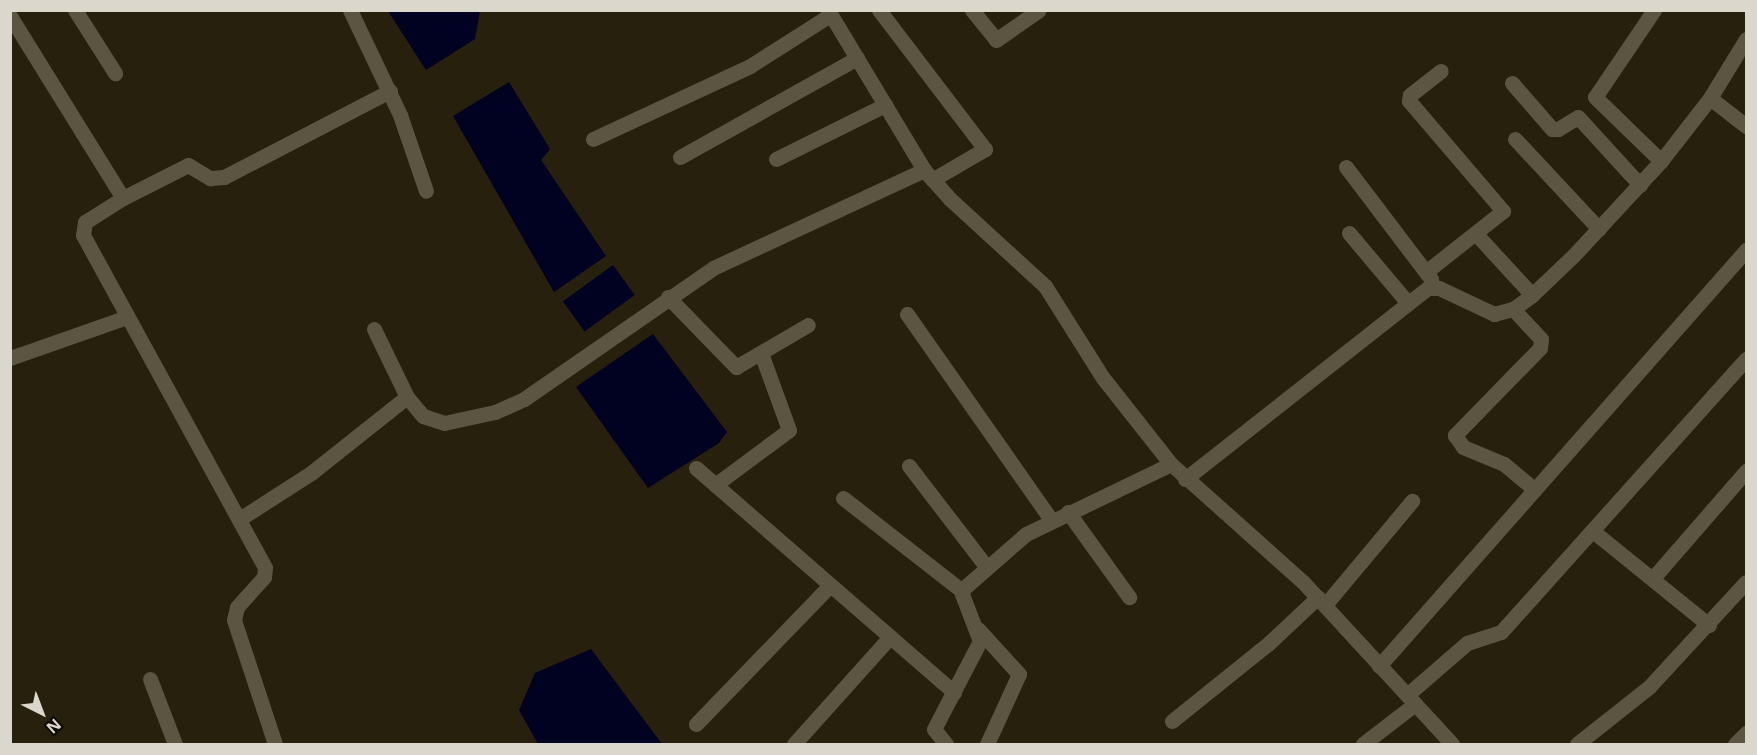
<!DOCTYPE html>
<html>
<head>
<meta charset="utf-8">
<style>
  body { margin:0 }
  #map { position:relative; width:1757px; height:755px; overflow:hidden; background:#26200d; font-family:"Noto Sans",sans-serif }
  div>[style] { position:absolute }
  .water>* { inset:0; background:#010222; transform-origin:0 0 }
  .minor>* { height:15px; margin:-7.5px; padding:0 7.5px; transform-origin:7.5px; border-radius:7.5px; background:#5b5541 }
  span { translate:-50% -50%; white-space:nowrap; text-align:center; line-height:1.15; -webkit-text-stroke:5px #0c0a04; paint-order:stroke }
  .frame { position:absolute; inset:0; border:12px solid #dbd7cc; pointer-events:none }
  .north { position:absolute; left:12px; top:683px; width:60px; height:60px; -webkit-text-stroke:4px #0c0a04; paint-order:stroke; rotate:138deg; font-size:16px; font-weight:700; line-height:24px; text-align:center; color:#dbd7cc }
  .north::after { content:''; display:block; margin:auto; width:21px; height:27px; background:#dbd7cc; clip-path:polygon(50% 0,100% 100%,50% 72%,0 100%) }
</style>
</head>
<body>
<div id="map">
  <div class="water">
    <div style="clip-path:polygon(388px 11px,480px 11px,475px 39px,426px 70px)"></div>
    <div style="clip-path:polygon(509px 82px,550px 149px,541px 160px,606px 256px,554px 292px,453px 116px)"></div>
    <div style="left:613px;top:265px;width:37px;height:62px;rotate:54deg"></div>
    <div style="clip-path:polygon(653px 334px,727px 432px,719px 443px,648px 488px,576px 387px)"></div>
    <div style="clip-path:polygon(591px 649px,662px 744px,538px 744px,519px 710px,535px 673px)"></div>
  </div>
  <div class="minor">
    <div style="left:75px;top:10px;width:75px;rotate:57.6deg"></div>
    <div style="left:350px;top:10px;width:116px;rotate:64.5deg"></div>
    <div style="left:400px;top:115px;width:80px;rotate:71.1deg"></div>
    <div style="left:828px;top:10px;width:187px;rotate:59deg"></div>
    <div style="left:924px;top:170px;width:39px;rotate:48deg"></div>
    <div style="left:950px;top:199px;width:129px;rotate:42.5deg"></div>
    <div style="left:1045px;top:286px;width:109px;rotate:57.8deg"></div>
    <div style="left:1103px;top:378px;width:110px;rotate:51.7deg"></div>
    <div style="left:1171px;top:464px;width:177px;rotate:41.8deg"></div>
    <div style="left:1303px;top:582px;width:220px;rotate:47.4deg"></div>
    <div style="left:879px;top:10px;width:175px;rotate:52.7deg"></div>
    <div style="left:985px;top:149px;width:61px;rotate:149.7deg"></div>
    <div style="left:972px;top:10px;width:38px;rotate:51deg"></div>
    <div style="left:996px;top:40px;width:52px;rotate:-34.9deg"></div>
    <div style="left:1654px;top:10px;width:105px;rotate:124.1deg"></div>
    <div style="left:1595px;top:97px;width:92px;rotate:44.1deg"></div>
    <div style="left:10px;top:16px;width:214px;rotate:58.2deg"></div>
    <div style="left:123px;top:198px;width:45px;rotate:147.7deg"></div>
    <div style="left:85px;top:222px;width:13px;rotate:99deg"></div>
    <div style="left:83px;top:235px;width:379px;rotate:61.3deg"></div>
    <div style="left:265px;top:568px;width:9px;rotate:96deg"></div>
    <div style="left:264px;top:577px;width:40px;rotate:132deg"></div>
    <div style="left:237px;top:607px;width:13px;rotate:103deg"></div>
    <div style="left:234px;top:620px;width:131px;rotate:71.7deg"></div>
    <div style="left:1512px;top:83px;width:61px;rotate:49deg"></div>
    <div style="left:1552px;top:129px;width:6px"></div>
    <div style="left:1558px;top:129px;width:23px;rotate:-31deg"></div>
    <div style="left:1578px;top:117px;width:92px;rotate:47.6deg"></div>
    <div style="left:1710px;top:98px;width:46px;rotate:37.9deg"></div>
    <div style="left:593px;top:139px;width:173px;rotate:-24.9deg"></div>
    <div style="left:750px;top:66px;width:95px;rotate:-32.5deg"></div>
    <div style="left:1515px;top:139px;width:123px;rotate:47deg"></div>
    <div style="left:680px;top:157px;width:203px;rotate:-29.2deg"></div>
    <div style="left:776px;top:159px;width:122px;rotate:-26.4deg"></div>
    <div style="left:1346px;top:167px;width:141px;rotate:52.8deg"></div>
    <div style="left:123px;top:198px;width:73px;rotate:-26.9deg"></div>
    <div style="left:188px;top:165px;width:26px;rotate:31deg"></div>
    <div style="left:210px;top:178px;width:14px;rotate:-4deg"></div>
    <div style="left:224px;top:177px;width:187px;rotate:-27.4deg"></div>
    <div style="left:1349px;top:233px;width:92px;rotate:49.9deg"></div>
    <div style="left:1476px;top:234px;width:83px;rotate:47.4deg"></div>
    <div style="left:1427px;top:271px;width:97px;rotate:-38.3deg"></div>
    <div style="left:1503px;top:211px;width:145px;rotate:-130.5deg"></div>
    <div style="left:1409px;top:101px;width:6px;rotate:-81deg"></div>
    <div style="left:1410px;top:95px;width:39px;rotate:-38deg"></div>
    <div style="left:668px;top:297px;width:98px;rotate:45.8deg"></div>
    <div style="left:736px;top:367px;width:83px;rotate:-30.3deg"></div>
    <div style="left:1513px;top:309px;width:41px;rotate:47deg"></div>
    <div style="left:1541px;top:339px;width:9px;rotate:96deg"></div>
    <div style="left:1540px;top:348px;width:122px;rotate:134.3deg"></div>
    <div style="left:1455px;top:435px;width:14px;rotate:56deg"></div>
    <div style="left:1463px;top:447px;width:44px;rotate:22.5deg"></div>
    <div style="left:1504px;top:464px;width:40px;rotate:40deg"></div>
    <div style="left:907px;top:314px;width:251px;rotate:55deg"></div>
    <div style="left:374px;top:329px;width:76px;rotate:64.1deg"></div>
    <div style="left:407px;top:397px;width:25px;rotate:50deg"></div>
    <div style="left:423px;top:416px;width:22px;rotate:18deg"></div>
    <div style="left:444px;top:423px;width:52px;rotate:-12.2deg"></div>
    <div style="left:495px;top:412px;width:32px;rotate:-24deg"></div>
    <div style="left:524px;top:399px;width:230px;rotate:-34.7deg"></div>
    <div style="left:713px;top:268px;width:233px;rotate:-24.9deg"></div>
    <div style="left:10px;top:358px;width:124px;rotate:-19.3deg"></div>
    <div style="left:909px;top:466px;width:125px;rotate:52.5deg"></div>
    <div style="left:696px;top:468px;width:342px;rotate:41deg"></div>
    <div style="left:1185px;top:479px;width:309px;rotate:-38.2deg"></div>
    <div style="left:1428px;top:288px;width:11px"></div>
    <div style="left:1439px;top:288px;width:61px;rotate:25.3deg"></div>
    <div style="left:1494px;top:314px;width:20px;rotate:-15deg"></div>
    <div style="left:1513px;top:309px;width:24px;rotate:-36deg"></div>
    <div style="left:1532px;top:295px;width:57px;rotate:-43.6deg"></div>
    <div style="left:1573px;top:256px;width:129px;rotate:-47.2deg"></div>
    <div style="left:1661px;top:161px;width:80px;rotate:-52.1deg"></div>
    <div style="left:1710px;top:98px;width:69px;rotate:-58.6deg"></div>
    <div style="left:715px;top:485px;width:92px;rotate:-36.6deg"></div>
    <div style="left:789px;top:430px;width:82px;rotate:-110deg"></div>
    <div style="left:843px;top:498px;width:151px;rotate:38deg"></div>
    <div style="left:1068px;top:512px;width:105px;rotate:54.3deg"></div>
    <div style="left:241px;top:518px;width:83px;rotate:-32.7deg"></div>
    <div style="left:311px;top:473px;width:122px;rotate:-38.4deg"></div>
    <div style="left:1594px;top:532px;width:148px;rotate:39deg"></div>
    <div style="left:1653px;top:578px;width:142px;rotate:-49deg"></div>
    <div style="left:1325px;top:605px;width:136px;rotate:-50.1deg"></div>
    <div style="left:978px;top:629px;width:61px;rotate:47.7deg"></div>
    <div style="left:1019px;top:674px;width:77px;rotate:114.6deg"></div>
    <div style="left:1379px;top:666px;width:555px;rotate:-48.58deg"></div>
    <div style="left:150px;top:679px;width:70px;rotate:69deg"></div>
    <div style="left:1407px;top:695px;width:79px;rotate:-40.9deg"></div>
    <div style="left:1467px;top:643px;width:36px;rotate:-18deg"></div>
    <div style="left:1501px;top:632px;width:367px;rotate:-48.1deg"></div>
    <div style="left:1172px;top:721px;width:124px;rotate:-38.8deg"></div>
    <div style="left:1269px;top:643px;width:67px;rotate:-43.2deg"></div>
    <div style="left:696px;top:724px;width:193px;rotate:-46deg"></div>
    <div style="left:794px;top:744px;width:144px;rotate:-48.1deg"></div>
    <div style="left:946px;top:744px;width:19px;rotate:-129deg"></div>
    <div style="left:934px;top:729px;width:99px;rotate:-62.4deg"></div>
    <div style="left:980px;top:641px;width:50px;rotate:-111deg"></div>
    <div style="left:962px;top:594px;width:6px;rotate:-72deg"></div>
    <div style="left:964px;top:588px;width:82px;rotate:-41.1deg"></div>
    <div style="left:1026px;top:534px;width:161px;rotate:-25.8deg"></div>
    <div style="left:1363px;top:744px;width:66px;rotate:-37.6deg"></div>
    <div style="left:1577px;top:744px;width:92px;rotate:-38.4deg"></div>
    <div style="left:1649px;top:687px;width:143px;rotate:-47.3deg"></div>
    <div style="left:1735px;top:744px;width:16px;rotate:-45deg"></div>
  </div>
  <div class="frame"></div>
  <div class="north">N</div>
</div>
</body>
</html>
